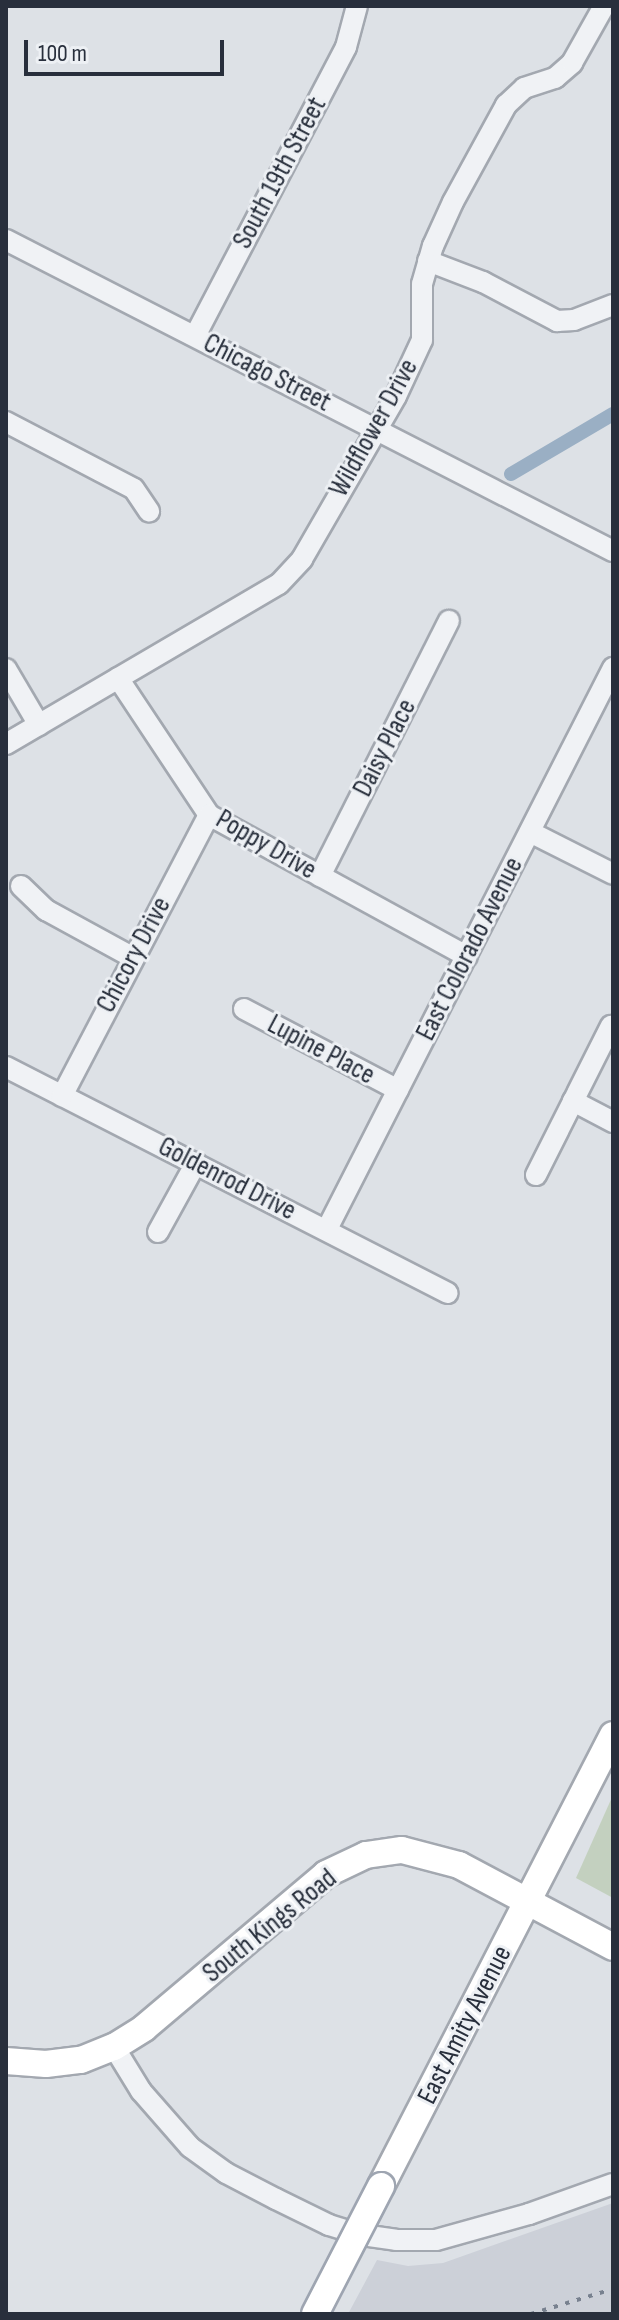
<!DOCTYPE html>
<html>
<head>
<meta charset="utf-8">
<style>
  body { margin:0 }
  #map { position:relative; width:619px; height:2320px; overflow:hidden; background:#dde1e6; font-family:"Sofia Sans Condensed",sans-serif }
  div>[style] { position:absolute }
  .built>* { inset:0; background:#ccd0d8 }
  .green>* { inset:0; background:#c3d0bf }
  .canal>* { height:14px; margin:-7px; padding:0 7px; transform-origin:7px; border-radius:7px; background:#9aafc4 }
  .roads { filter:drop-shadow(2px 0 #a3a8b0) drop-shadow(-2px 0 #a3a8b0) drop-shadow(0 2px #a3a8b0) drop-shadow(0 -2px #a3a8b0) }
  .minor>* { height:20px; margin:-10px; padding:0 10px; transform-origin:10px; border-radius:10px; background:#f0f2f5 }
  .major>* { height:26px; margin:-13px; padding:0 13px; transform-origin:13px; border-radius:13px; background:#fff }
  .rail>* { height:4px; margin-top:-2px; transform-origin:0; background:repeating-linear-gradient(90deg,#78818f 0 4px,transparent 0 12px) }
  .bridges { filter:drop-shadow(2px 0 #9ea5b1) drop-shadow(-2px 0 #9ea5b1) drop-shadow(0 2px #9ea5b1) drop-shadow(0 -2px #9ea5b1) }
  .major-bridge>* { height:26px; margin:-13px; padding:0 13px; transform-origin:13px; border-radius:13px; background:#fff }
  span { translate:-50% -50%; white-space:nowrap; text-align:center; line-height:1.15; -webkit-text-stroke:6px #edf0f4; paint-order:stroke }
  .street-label { font-size:28px; color:#282f3c }
  .frame { position:absolute; inset:0; border:8px solid #282f3c; pointer-events:none }
  .scale { position:absolute; left:24px; top:40px; width:200px; height:36px; box-sizing:border-box; border:4px solid #282f3c; border-top:0; padding-left:10px; font-size:24px; line-height:28px; white-space:nowrap; color:#282f3c; -webkit-text-stroke:6px #edf0f4; paint-order:stroke }
</style>
</head>
<body>
<div id="map">
  <div class="built">
    <div style="clip-path:polygon(613px 2203px,613px 2314px,348px 2314px,377px 2260px,408px 2266px,443px 2263px)"></div>
  </div>
  <div class="green">
    <div style="clip-path:polygon(613px 1795px,613px 1898px,576px 1878px)"></div>
  </div>
  <div class="canal">
    <div style="left:511px;top:474px;width:118px;rotate:-30.5deg"></div>
  </div>
  <div class="roads">
    <div class="minor">
      <div style="left:6px;top:240px;width:682px;rotate:27.13deg"></div>
      <div style="left:428px;top:261px;width:59px;rotate:20.9deg"></div>
      <div style="left:483px;top:282px;width:84px;rotate:27.8deg"></div>
      <div style="left:557px;top:321px;width:17px;rotate:-3deg"></div>
      <div style="left:574px;top:320px;width:42px;rotate:-21deg"></div>
      <div style="left:195px;top:336px;width:326px;rotate:-62.4deg"></div>
      <div style="left:346px;top:47px;width:42px;rotate:-75deg"></div>
      <div style="left:6px;top:422px;width:144px;rotate:27.6deg"></div>
      <div style="left:134px;top:489px;width:27px;rotate:56deg"></div>
      <div style="left:6px;top:669px;width:65px;rotate:59.5deg"></div>
      <div style="left:118px;top:678px;width:164px;rotate:56.4deg"></div>
      <div style="left:209px;top:815px;width:294px;rotate:28.7deg"></div>
      <div style="left:6px;top:744px;width:316px;rotate:-30.4deg"></div>
      <div style="left:279px;top:584px;width:34px;rotate:-47deg"></div>
      <div style="left:302px;top:559px;width:188px;rotate:-60deg"></div>
      <div style="left:396px;top:396px;width:62px;rotate:-65.1deg"></div>
      <div style="left:422px;top:340px;width:56px;rotate:-90deg"></div>
      <div style="left:422px;top:284px;width:40px;rotate:-74deg"></div>
      <div style="left:433px;top:246px;width:48px;rotate:-65.6deg"></div>
      <div style="left:453px;top:202px;width:111px;rotate:-61.3deg"></div>
      <div style="left:506px;top:105px;width:25px;rotate:-43deg"></div>
      <div style="left:524px;top:88px;width:33px;rotate:-18deg"></div>
      <div style="left:555px;top:78px;width:23px;rotate:-41deg"></div>
      <div style="left:572px;top:63px;width:65px;rotate:-60.7deg"></div>
      <div style="left:530px;top:832px;width:93px;rotate:26.8deg"></div>
      <div style="left:320px;top:876px;width:286px;rotate:-63.2deg"></div>
      <div style="left:21px;top:886px;width:35px;rotate:44deg"></div>
      <div style="left:46px;top:910px;width:98px;rotate:28.7deg"></div>
      <div style="left:244px;top:1009px;width:174px;rotate:27.7deg"></div>
      <div style="left:6px;top:1067px;width:496px;rotate:27.1deg"></div>
      <div style="left:62px;top:1096px;width:317px;rotate:-62.4deg"></div>
      <div style="left:573px;top:1101px;width:45px;rotate:27.7deg"></div>
      <div style="left:536px;top:1175px;width:167px;rotate:-63.3deg"></div>
      <div style="left:327px;top:1229px;width:630px;rotate:-62.99deg"></div>
      <div style="left:158px;top:1232px;width:79px;rotate:-61.2deg"></div>
      <div style="left:114px;top:2047px;width:52px;rotate:58.5deg"></div>
      <div style="left:141px;top:2091px;width:74px;rotate:48.8deg"></div>
      <div style="left:190px;top:2147px;width:44px;rotate:35.8deg"></div>
      <div style="left:226px;top:2173px;width:56px;rotate:27.5deg"></div>
      <div style="left:276px;top:2199px;width:59px;rotate:26.1deg"></div>
      <div style="left:329px;top:2225px;width:34px;rotate:17deg"></div>
      <div style="left:362px;top:2235px;width:34px;rotate:8deg"></div>
      <div style="left:396px;top:2240px;width:40px"></div>
      <div style="left:436px;top:2240px;width:97px;rotate:-15.6deg"></div>
      <div style="left:529px;top:2214px;width:89px;rotate:-19.7deg"></div>
    </div>
    <div class="major">
      <div style="left:6px;top:2061px;width:40px;rotate:4.3deg"></div>
      <div style="left:46px;top:2064px;width:35px;rotate:-7deg"></div>
      <div style="left:81px;top:2060px;width:35px;rotate:-22deg"></div>
      <div style="left:114px;top:2047px;width:36px;rotate:-32deg"></div>
      <div style="left:144px;top:2028px;width:238px;rotate:-40.2deg"></div>
      <div style="left:326px;top:1874px;width:44px;rotate:-25.4deg"></div>
      <div style="left:366px;top:1855px;width:36px;rotate:-8deg"></div>
      <div style="left:402px;top:1850px;width:59px;rotate:14.7deg"></div>
      <div style="left:459px;top:1865px;width:174px;rotate:28deg"></div>
      <div style="left:381px;top:2186px;width:507px;rotate:-62.78deg"></div>
    </div>
  </div>
  <div class="rail">
    <div style="left:531px;top:2314px;width:86px;rotate:-17deg"></div>
  </div>
  <div class="bridges">
    <div class="major-bridge">
      <div style="left:315px;top:2314px;width:144px;rotate:-62.7deg"></div>
    </div>
  </div>
  <div class="street-label">
    <span style="left:280px;top:173px;rotate:-62deg">South 19th Street</span>
    <span style="left:267px;top:373px;rotate:27deg">Chicago Street</span>
    <span style="left:374px;top:428px;rotate:-61deg">Wildflower Drive</span>
    <span style="left:385px;top:748px;rotate:-63deg">Daisy Place</span>
    <span style="left:266px;top:845px;rotate:30deg">Poppy Drive</span>
    <span style="left:470px;top:949px;rotate:-63deg">East Colorado Avenue</span>
    <span style="left:134px;top:955px;rotate:-62deg">Chicory Drive</span>
    <span style="left:321px;top:1050px;rotate:28deg">Lupine Place</span>
    <span style="left:227px;top:1179px;rotate:27deg">Goldenrod Drive</span>
    <span style="left:270px;top:1926px;rotate:-39deg">South Kings Road</span>
    <span style="left:465px;top:2025px;rotate:-63deg">East Amity Avenue</span>
  </div>
  <div class="frame"></div>
  <div class="scale">100 m</div>
</div>
</body>
</html>
